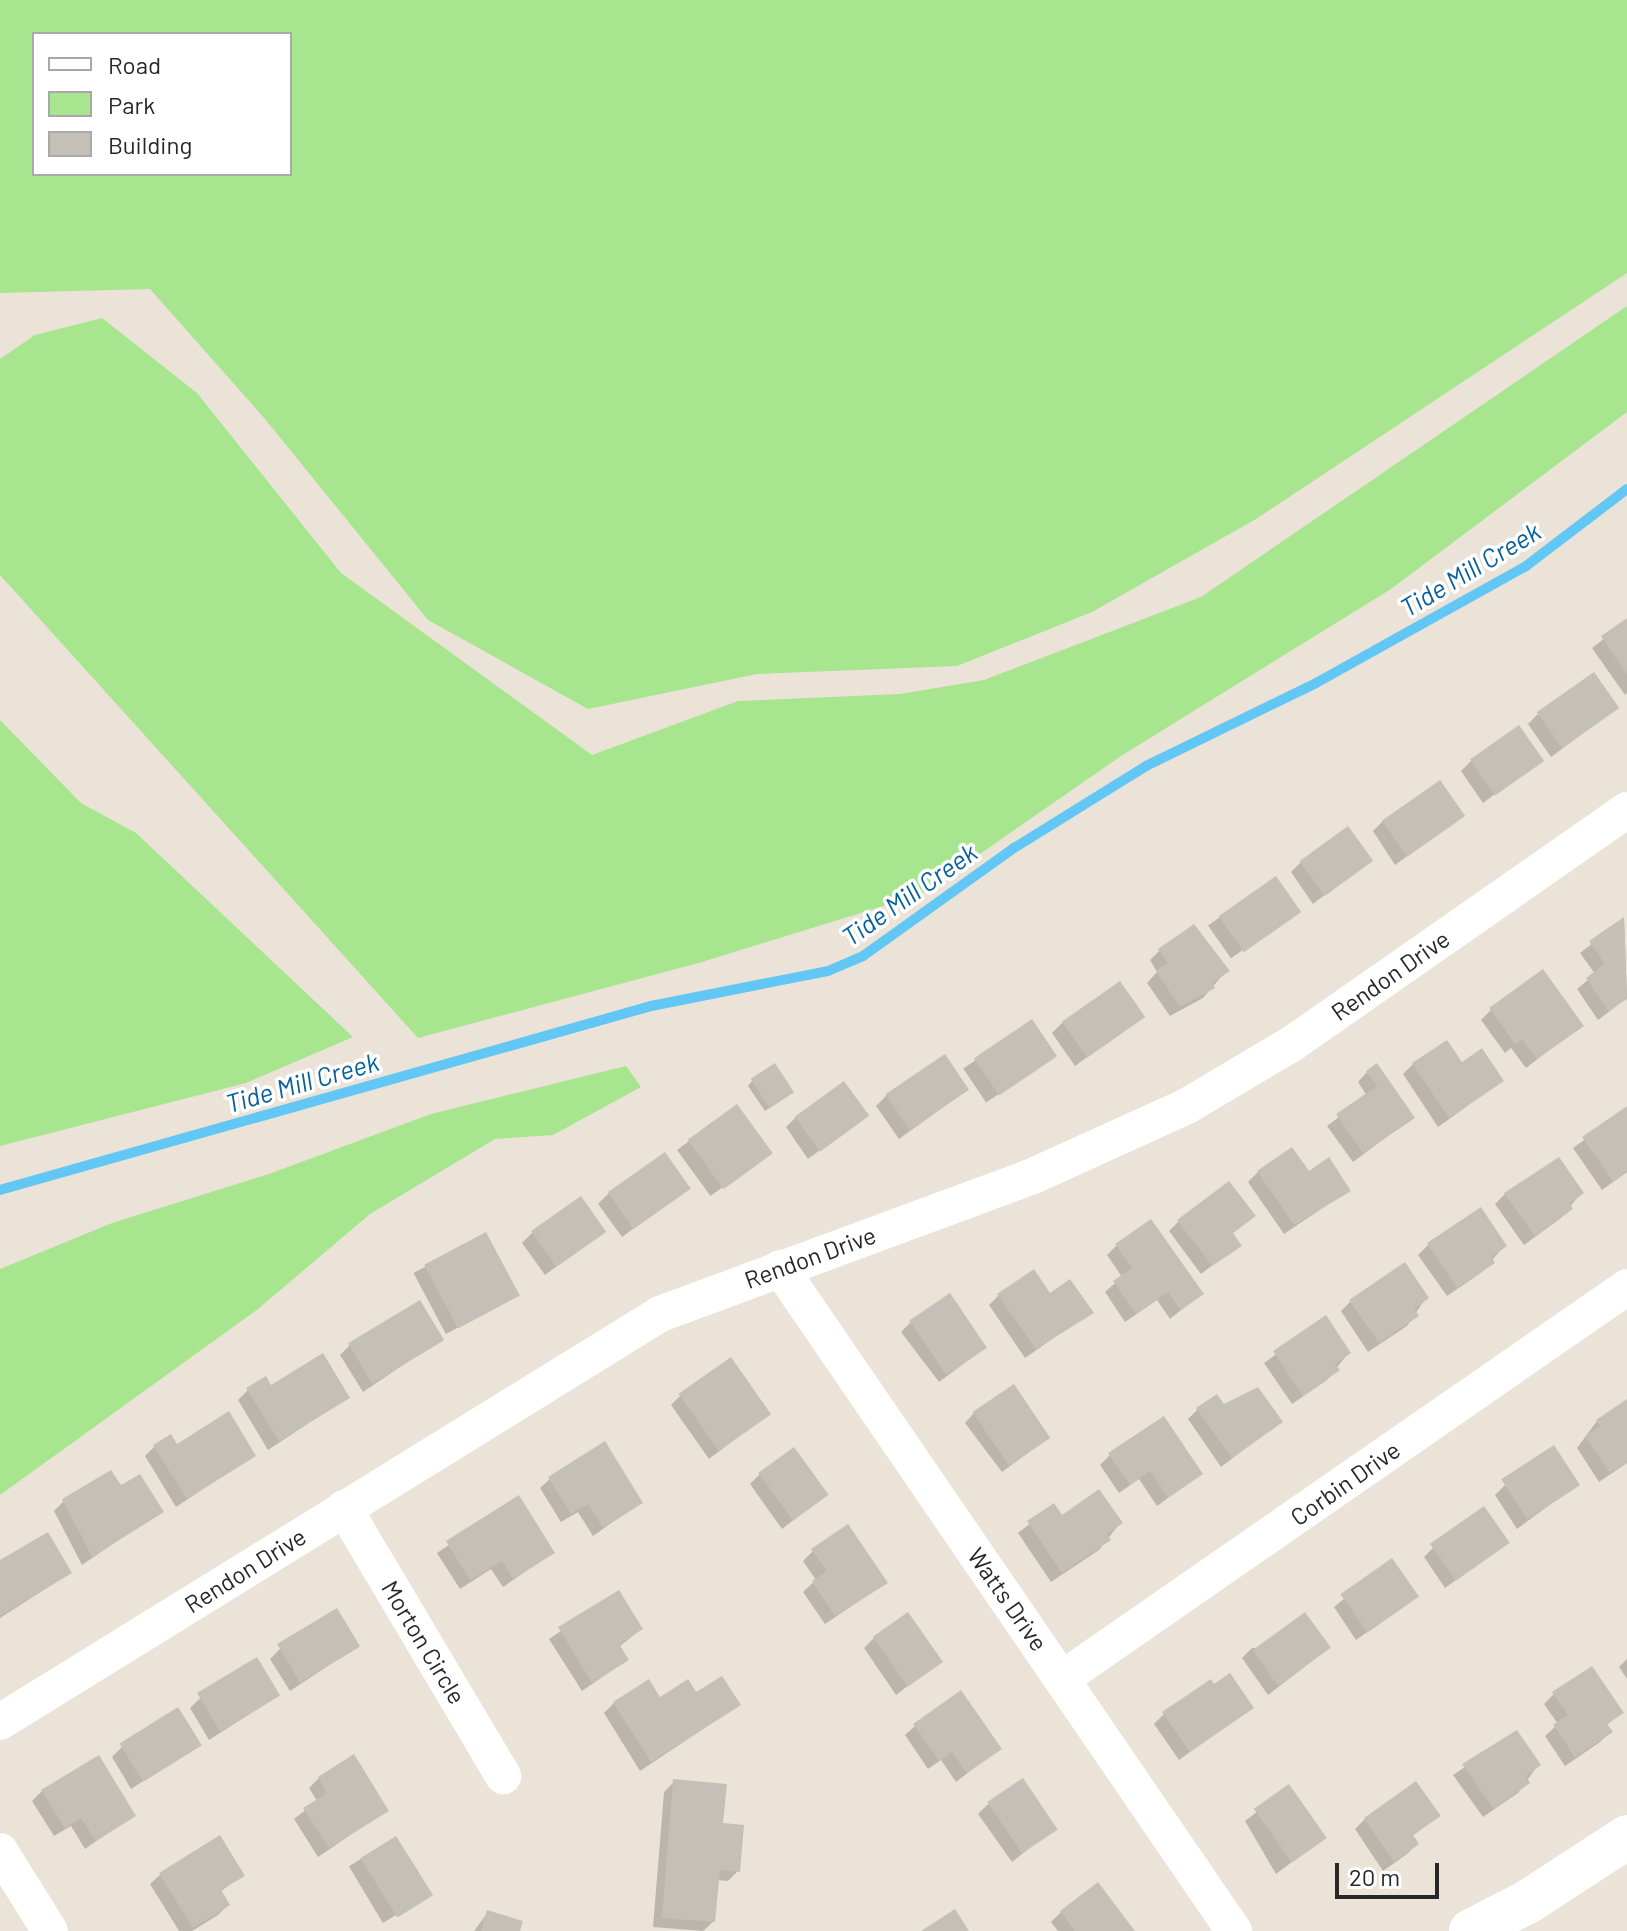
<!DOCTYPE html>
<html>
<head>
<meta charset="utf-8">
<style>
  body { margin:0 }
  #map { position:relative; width:1627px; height:1931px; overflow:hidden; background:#ebe3d7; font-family:Barlow,sans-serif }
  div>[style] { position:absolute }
  .green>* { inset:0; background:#a8e58f }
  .shadow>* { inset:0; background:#0003; transform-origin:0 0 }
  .stream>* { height:10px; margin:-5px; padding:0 5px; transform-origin:5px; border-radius:5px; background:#62c7f4 }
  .building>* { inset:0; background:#c5c0b7; transform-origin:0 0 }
  .minor>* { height:36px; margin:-18px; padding:0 18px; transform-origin:18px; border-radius:18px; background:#fff }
  .tertiary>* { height:44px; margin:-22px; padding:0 22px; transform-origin:22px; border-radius:22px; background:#fff }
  span { translate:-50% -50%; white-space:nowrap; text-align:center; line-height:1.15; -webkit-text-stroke:7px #fff; paint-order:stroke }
  .street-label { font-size:24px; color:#272727 }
  .water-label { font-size:26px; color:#06619b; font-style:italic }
  .legend { position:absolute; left:32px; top:32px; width:260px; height:144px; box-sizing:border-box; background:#fff; border:2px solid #a9a9a9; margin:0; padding:10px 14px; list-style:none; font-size:24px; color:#272727 }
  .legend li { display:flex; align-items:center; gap:16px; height:40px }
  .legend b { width:40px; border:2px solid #a9a9a9 }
  .scale { position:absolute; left:1335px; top:1863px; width:104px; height:36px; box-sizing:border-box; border:4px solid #272727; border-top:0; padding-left:10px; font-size:24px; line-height:28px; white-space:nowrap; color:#272727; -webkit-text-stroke:6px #fff; paint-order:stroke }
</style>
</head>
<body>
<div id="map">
  <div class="green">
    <div style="clip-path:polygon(evenodd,0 0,1627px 0,1627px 273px,1256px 519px,1092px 612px,957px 666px,757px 674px,588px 709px,428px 620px,265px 419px,150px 289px,0 293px,0 0,34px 34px,290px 34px,290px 174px,34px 174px,34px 34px)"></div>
    <div style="clip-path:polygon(1627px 306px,1627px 412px,1391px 589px,1121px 756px,922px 894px,702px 962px,418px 1038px,0 575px,0 359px,35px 335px,102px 318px,197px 393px,341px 573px,592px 755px,738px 701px,900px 694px,984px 680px,1201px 597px)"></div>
    <div style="clip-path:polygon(0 720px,81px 803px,136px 833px,353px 1037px,246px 1083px,0 1146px)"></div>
    <div style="clip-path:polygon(626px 1066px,641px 1087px,553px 1135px,495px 1139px,370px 1214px,258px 1309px,0 1495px,0 1269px,112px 1223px,269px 1174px,431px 1114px)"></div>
  </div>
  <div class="shadow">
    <div style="clip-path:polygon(1627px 621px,1627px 693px,1625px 695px,1592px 648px)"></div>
    <div style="clip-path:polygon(1617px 708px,1551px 757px,1528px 724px,1538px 714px)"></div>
    <div style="clip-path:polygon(1541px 760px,1483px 803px,1461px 771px,1471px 761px)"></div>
    <div style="clip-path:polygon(1462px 816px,1395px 865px,1373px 831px,1383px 821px)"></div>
    <div style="clip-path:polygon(1370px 860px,1313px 904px,1291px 872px,1301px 862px)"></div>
    <div style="left:1276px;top:878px;width:40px;height:83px;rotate:55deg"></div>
    <div style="clip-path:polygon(1624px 919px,1627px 998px,1598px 1020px,1577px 989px,1595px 974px,1580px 953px)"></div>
    <div style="clip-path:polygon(1159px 951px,1227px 970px,1203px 998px,1170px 1016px,1147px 983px,1157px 972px,1150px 960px)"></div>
    <div style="clip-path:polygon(1491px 1010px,1581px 1025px,1526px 1068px,1511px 1048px,1505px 1053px,1481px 1020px)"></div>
    <div style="clip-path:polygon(1142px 1017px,1075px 1066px,1052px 1033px,1062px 1023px)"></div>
    <div style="left:1032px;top:1022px;width:41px;height:83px;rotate:56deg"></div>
    <div style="clip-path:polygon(1413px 1064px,1461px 1064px,1502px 1081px,1438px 1127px,1403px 1074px)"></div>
    <div style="clip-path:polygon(1367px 1072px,1412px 1118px,1353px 1162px,1327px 1126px,1367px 1096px,1358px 1082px)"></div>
    <div style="clip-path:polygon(752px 1081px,787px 1096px,765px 1111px,748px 1086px)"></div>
    <div style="clip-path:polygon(967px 1090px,899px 1139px,876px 1106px,886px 1096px)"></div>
    <div style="left:736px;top:1107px;width:57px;height:73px;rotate:54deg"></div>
    <div style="clip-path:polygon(1627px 1109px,1627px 1172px,1602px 1190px,1573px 1148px)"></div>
    <div style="clip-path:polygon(866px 1116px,808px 1159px,786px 1127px,796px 1117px)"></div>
    <div style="clip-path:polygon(1258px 1172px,1308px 1173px,1349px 1190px,1284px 1234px,1248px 1182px)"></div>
    <div style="clip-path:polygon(688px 1189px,622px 1237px,598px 1204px,608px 1194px)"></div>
    <div style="clip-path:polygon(1582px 1192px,1561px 1218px,1524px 1245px,1495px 1204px,1505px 1194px)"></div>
    <div style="clip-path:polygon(1253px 1216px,1232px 1234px,1239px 1245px,1201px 1274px,1169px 1231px,1179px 1221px)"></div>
    <div style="clip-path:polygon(603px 1232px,545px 1275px,522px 1243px,532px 1233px)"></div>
    <div style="left:485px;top:1235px;width:69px;height:81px;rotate:62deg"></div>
    <div style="clip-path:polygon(1117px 1245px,1201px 1294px,1170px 1319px,1157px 1300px,1125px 1322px,1105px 1292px,1122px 1277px,1107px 1255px)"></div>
    <div style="clip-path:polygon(1428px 1245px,1504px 1246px,1482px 1272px,1447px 1296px,1418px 1255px)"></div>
    <div style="clip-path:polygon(999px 1295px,1050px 1296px,1091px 1312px,1025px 1358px,989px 1305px)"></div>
    <div style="clip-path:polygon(1426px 1298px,1407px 1326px,1368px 1352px,1341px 1311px,1351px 1301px)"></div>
    <div style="clip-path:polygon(1326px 1318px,1349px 1352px,1327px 1380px,1292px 1404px,1264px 1363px)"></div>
    <div style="clip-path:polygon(911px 1322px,985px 1348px,939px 1382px,901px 1332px)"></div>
    <div style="clip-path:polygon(441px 1339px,363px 1392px,340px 1355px,350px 1345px)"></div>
    <div style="clip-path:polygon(270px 1387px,348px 1397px,268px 1450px,238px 1400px,248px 1390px)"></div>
    <div style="clip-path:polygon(681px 1395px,768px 1414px,709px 1459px,671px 1405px)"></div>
    <div style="clip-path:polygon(1627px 1401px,1627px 1463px,1599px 1482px,1577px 1448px,1597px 1421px)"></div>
    <div style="clip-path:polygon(1223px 1406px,1280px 1422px,1221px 1467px,1188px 1419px,1198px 1409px)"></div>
    <div style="clip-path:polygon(974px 1413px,1048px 1438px,1002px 1472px,965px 1423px)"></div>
    <div style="clip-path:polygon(155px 1446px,176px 1447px,254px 1455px,176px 1507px,145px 1456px)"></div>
    <div style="clip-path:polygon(1110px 1455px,1200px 1474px,1157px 1506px,1139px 1479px,1119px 1493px,1100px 1465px)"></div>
    <div style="clip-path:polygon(760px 1474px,826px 1495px,782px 1529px,750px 1484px)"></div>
    <div style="clip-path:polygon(550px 1479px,641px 1502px,593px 1536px,578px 1512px,561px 1522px,540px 1488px)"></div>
    <div style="clip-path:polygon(1578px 1484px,1517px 1529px,1495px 1495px,1505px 1485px)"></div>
    <div style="clip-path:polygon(120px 1488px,161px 1511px,82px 1565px,54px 1511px,64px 1501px)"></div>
    <div style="clip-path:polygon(518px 1498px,552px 1553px,503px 1587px,491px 1569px,460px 1589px,437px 1553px)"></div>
    <div style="clip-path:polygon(1053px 1506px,1061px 1517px,1120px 1523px,1099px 1550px,1051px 1582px,1018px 1533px)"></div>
    <div style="clip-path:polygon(1507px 1543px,1445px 1588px,1424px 1557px,1434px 1547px)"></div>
    <div style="clip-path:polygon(813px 1551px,886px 1583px,825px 1624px,803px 1592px,816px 1580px,803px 1561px)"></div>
    <div style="clip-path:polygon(1392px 1560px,1416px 1597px,1356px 1640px,1334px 1607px)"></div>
    <div style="clip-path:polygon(0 1563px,70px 1573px,0 1618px)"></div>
    <div style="clip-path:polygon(618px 1593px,641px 1629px,619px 1647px,627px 1660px,582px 1691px,549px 1639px)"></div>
    <div style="clip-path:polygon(874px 1638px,940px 1661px,896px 1695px,864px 1648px)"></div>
    <div style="clip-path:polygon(358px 1646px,290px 1691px,270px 1659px,280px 1649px)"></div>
    <div style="clip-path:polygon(1252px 1648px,1329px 1648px,1268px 1695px,1242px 1658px)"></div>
    <div style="clip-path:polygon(1627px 1659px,1627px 1679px,1619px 1667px)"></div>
    <div style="clip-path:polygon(256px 1660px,278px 1696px,209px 1740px,190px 1708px,214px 1685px)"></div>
    <div style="clip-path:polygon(1554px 1694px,1621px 1712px,1606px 1726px,1610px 1732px,1600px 1742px,1565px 1766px,1545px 1736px,1558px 1724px,1544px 1704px)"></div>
    <div style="clip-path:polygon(695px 1695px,739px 1705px,640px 1771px,604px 1713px,614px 1703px)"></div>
    <div style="clip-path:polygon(1251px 1707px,1179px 1760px,1154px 1724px,1164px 1714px)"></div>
    <div style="clip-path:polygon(915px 1726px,1000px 1748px,956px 1782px,941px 1760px,928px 1769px,905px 1735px)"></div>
    <div style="clip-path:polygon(1516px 1733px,1538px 1765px,1518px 1793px,1483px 1817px,1453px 1775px)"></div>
    <div style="clip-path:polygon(199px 1745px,131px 1789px,112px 1757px,122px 1747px)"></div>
    <div style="clip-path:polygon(319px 1778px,387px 1810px,318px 1857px,294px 1819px,317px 1801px,309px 1788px)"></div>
    <div style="clip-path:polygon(674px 1782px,721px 1825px,738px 1871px,728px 1881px,717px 1880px,714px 1921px,703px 1931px,653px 1927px,664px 1792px)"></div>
    <div style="clip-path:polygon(1289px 1787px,1324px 1838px,1276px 1874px,1245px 1821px)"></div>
    <div style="clip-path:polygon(42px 1791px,134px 1815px,85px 1849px,71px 1826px,54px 1836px,32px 1801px)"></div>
    <div style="clip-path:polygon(988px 1804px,1055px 1828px,1012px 1862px,978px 1814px)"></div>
    <div style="clip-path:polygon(1438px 1816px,1411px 1837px,1417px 1844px,1407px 1854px,1383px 1871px,1355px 1829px,1365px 1819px)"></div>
    <div style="left:396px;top:1838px;width:66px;height:55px;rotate:59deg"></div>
    <div style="clip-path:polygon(160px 1875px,242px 1875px,220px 1892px,228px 1905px,218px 1915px,192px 1931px,179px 1931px,150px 1884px)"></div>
    <div style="clip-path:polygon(488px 1912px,518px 1931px,474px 1931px)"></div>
    <div style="clip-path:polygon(1061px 1912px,1133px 1931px,1058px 1931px,1051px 1922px)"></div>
  </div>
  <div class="stream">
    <div style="left:0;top:1190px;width:677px;rotate:-15.78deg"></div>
    <div style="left:651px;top:1006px;width:180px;rotate:-11.2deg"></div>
    <div style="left:828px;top:971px;width:38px;rotate:-23deg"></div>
    <div style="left:863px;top:956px;width:186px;rotate:-35.6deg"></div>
    <div style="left:1014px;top:848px;width:155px;rotate:-31.8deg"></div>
    <div style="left:1146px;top:766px;width:189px;rotate:-26deg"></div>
    <div style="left:1316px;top:683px;width:240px;rotate:-29.1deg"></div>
    <div style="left:1526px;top:566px;width:127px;rotate:-37.3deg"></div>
  </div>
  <div class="building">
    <div style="clip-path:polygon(1627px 618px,1627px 674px,1601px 636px)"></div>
    <div style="left:1594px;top:672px;width:44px;height:70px;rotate:55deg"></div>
    <div style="left:1519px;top:725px;width:44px;height:60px;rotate:55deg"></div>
    <div style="left:1440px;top:780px;width:44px;height:71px;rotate:55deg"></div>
    <div style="left:1348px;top:826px;width:43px;height:60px;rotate:54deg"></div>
    <div style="left:1276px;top:876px;width:44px;height:70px;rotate:55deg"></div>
    <div style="clip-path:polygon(1624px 917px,1627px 999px,1608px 1011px,1586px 978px,1605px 964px,1589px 941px)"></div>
    <div style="clip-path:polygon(1194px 924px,1230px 971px,1212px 983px,1215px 988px,1180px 1007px,1156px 971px,1168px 963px,1158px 949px)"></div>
    <div style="clip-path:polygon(1543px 969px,1584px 1026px,1537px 1059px,1522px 1039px,1516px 1045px,1489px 1008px)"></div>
    <div style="left:1120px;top:981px;width:44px;height:71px;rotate:55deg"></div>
    <div style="left:1032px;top:1019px;width:45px;height:70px;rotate:56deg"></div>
    <div style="clip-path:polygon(1447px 1040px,1462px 1062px,1482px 1048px,1504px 1081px,1449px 1118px,1412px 1063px)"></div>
    <div style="left:945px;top:1054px;width:43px;height:72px;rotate:56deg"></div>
    <div style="left:775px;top:1063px;width:35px;height:29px;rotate:57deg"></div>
    <div style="clip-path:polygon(1377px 1063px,1415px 1118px,1363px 1153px,1336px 1114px,1377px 1086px,1366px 1071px)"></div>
    <div style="left:844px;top:1081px;width:43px;height:61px;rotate:54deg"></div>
    <div style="left:737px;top:1104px;width:61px;height:61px;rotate:54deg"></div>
    <div style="clip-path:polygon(1627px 1106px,1627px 1171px,1613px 1181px,1582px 1137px)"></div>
    <div style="clip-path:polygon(1292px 1147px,1309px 1171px,1329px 1157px,1351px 1191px,1294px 1225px,1257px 1171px)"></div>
    <div style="left:665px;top:1152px;width:45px;height:70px;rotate:55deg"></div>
    <div style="clip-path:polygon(1559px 1157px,1584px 1193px,1570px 1203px,1573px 1209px,1535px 1236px,1504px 1193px)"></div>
    <div style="clip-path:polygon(1229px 1181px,1256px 1216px,1233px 1233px,1242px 1246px,1212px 1266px,1177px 1220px)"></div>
    <div style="left:581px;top:1196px;width:44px;height:61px;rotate:55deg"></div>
    <div style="clip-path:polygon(1481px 1207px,1507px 1246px,1491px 1257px,1495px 1263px,1457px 1288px,1427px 1243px)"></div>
    <div style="clip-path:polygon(1151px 1219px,1204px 1294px,1181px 1310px,1168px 1292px,1136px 1314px,1113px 1281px,1132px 1268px,1115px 1244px)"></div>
    <div style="left:486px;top:1232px;width:72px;height:70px;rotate:62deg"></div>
    <div style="clip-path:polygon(1405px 1262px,1429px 1298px,1414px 1309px,1419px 1316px,1379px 1343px,1349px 1300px)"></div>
    <div style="clip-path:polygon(1034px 1269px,1050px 1293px,1070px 1279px,1094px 1313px,1036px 1349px,997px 1294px)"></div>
    <div style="left:950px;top:1293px;width:66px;height:49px;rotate:56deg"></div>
    <div style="left:420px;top:1300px;width:47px;height:84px;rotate:59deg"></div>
    <div style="clip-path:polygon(1326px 1315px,1351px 1353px,1335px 1364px,1340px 1370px,1303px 1396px,1273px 1351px)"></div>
    <div style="clip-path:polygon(323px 1353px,350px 1398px,279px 1441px,246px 1388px,266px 1376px,271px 1385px)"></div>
    <div style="left:731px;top:1357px;width:70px;height:64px;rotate:55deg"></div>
    <div style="left:1014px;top:1384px;width:65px;height:50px;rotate:56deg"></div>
    <div style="clip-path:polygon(1258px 1387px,1283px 1422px,1232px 1458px,1196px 1408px,1217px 1394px,1224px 1404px)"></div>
    <div style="clip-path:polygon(1627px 1399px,1627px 1462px,1610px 1473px,1585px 1436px,1600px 1426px,1596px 1420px)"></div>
    <div style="clip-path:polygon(229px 1411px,256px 1456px,187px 1499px,153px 1445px,171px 1434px,177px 1444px)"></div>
    <div style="clip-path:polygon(1164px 1416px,1203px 1474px,1168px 1498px,1150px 1471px,1130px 1485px,1108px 1453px)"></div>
    <div style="clip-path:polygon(605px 1441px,643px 1503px,603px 1528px,588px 1504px,571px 1514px,548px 1477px)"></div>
    <div style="left:1554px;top:1445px;width:48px;height:63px;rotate:57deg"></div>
    <div style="left:794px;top:1447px;width:59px;height:44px;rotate:54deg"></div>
    <div style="clip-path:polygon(111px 1470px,121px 1485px,140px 1474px,164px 1512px,92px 1557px,62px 1499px)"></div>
    <div style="clip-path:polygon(1099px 1489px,1123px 1523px,1107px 1534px,1111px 1540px,1062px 1573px,1027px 1521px,1054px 1503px,1062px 1515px)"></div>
    <div style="clip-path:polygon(519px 1495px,555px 1553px,513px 1579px,502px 1561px,470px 1580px,446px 1541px)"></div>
    <div style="left:1484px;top:1506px;width:45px;height:66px;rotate:55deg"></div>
    <div style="clip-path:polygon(848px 1524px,888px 1583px,835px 1616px,812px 1581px,827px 1571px,811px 1549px)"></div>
    <div style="clip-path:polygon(48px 1532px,72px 1573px,0 1616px,0 1560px)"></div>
    <div style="left:1392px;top:1558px;width:47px;height:63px;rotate:55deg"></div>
    <div style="clip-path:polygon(619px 1590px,643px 1629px,619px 1644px,629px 1660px,592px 1683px,558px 1627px)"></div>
    <div style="left:337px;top:1608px;width:45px;height:70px;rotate:59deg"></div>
    <div style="left:908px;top:1612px;width:61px;height:43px;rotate:55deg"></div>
    <div style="left:1305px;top:1612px;width:44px;height:65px;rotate:54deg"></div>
    <div style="left:257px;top:1657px;width:45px;height:70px;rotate:59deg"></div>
    <div style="clip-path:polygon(1592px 1666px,1624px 1713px,1607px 1724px,1613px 1732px,1575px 1757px,1553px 1725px,1568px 1715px,1552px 1692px)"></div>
    <div style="clip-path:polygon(1230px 1673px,1254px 1708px,1190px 1752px,1162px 1712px,1211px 1679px,1214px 1684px)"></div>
    <div style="clip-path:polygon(722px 1676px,741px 1705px,651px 1762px,613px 1702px,649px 1679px,660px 1697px,688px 1679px,696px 1692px)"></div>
    <div style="clip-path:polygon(961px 1690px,1002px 1749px,967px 1773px,952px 1752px,939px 1761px,913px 1724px)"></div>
    <div style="left:178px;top:1707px;width:45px;height:69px;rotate:58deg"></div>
    <div style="clip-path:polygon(1517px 1730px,1541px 1765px,1526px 1776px,1530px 1783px,1494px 1809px,1462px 1764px)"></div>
    <div style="clip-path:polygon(354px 1754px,389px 1811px,329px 1848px,303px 1808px,327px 1793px,318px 1777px)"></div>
    <div style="clip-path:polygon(99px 1755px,136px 1816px,96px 1841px,81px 1818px,65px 1828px,41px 1790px)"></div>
    <div style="left:1023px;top:1778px;width:62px;height:43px;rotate:56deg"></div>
    <div style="clip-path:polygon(673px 1779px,727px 1784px,723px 1823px,744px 1825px,740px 1872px,720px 1870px,715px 1922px,662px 1918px)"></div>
    <div style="clip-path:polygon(1416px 1781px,1441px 1816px,1413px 1835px,1419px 1844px,1394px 1862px,1364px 1818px)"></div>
    <div style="left:1289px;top:1784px;width:66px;height:43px;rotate:55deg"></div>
    <div style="clip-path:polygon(220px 1835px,245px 1876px,221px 1890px,230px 1905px,193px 1928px,159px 1873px)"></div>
    <div style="left:396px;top:1836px;width:70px;height:42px;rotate:58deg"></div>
    <div style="clip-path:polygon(1098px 1882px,1135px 1931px,1075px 1931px,1060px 1911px)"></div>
    <div style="clip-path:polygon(955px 1909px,969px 1931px,921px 1931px)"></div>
    <div style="clip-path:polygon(487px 1910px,523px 1921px,520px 1931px,481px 1931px)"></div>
  </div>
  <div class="minor">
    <div style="left:780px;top:1268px;width:804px;rotate:55.6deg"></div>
    <div style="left:344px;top:1508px;width:312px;rotate:59.3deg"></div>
    <div style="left:1063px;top:1678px;width:686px;rotate:-34.73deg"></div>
    <div style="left:0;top:1722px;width:776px;rotate:-31.72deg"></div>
    <div style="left:660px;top:1314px;width:398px;rotate:-20.3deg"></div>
    <div style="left:1033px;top:1176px;width:169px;rotate:-24.4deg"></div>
    <div style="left:1187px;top:1106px;width:123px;rotate:-30.7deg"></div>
    <div style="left:1293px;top:1043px;width:407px;rotate:-34.9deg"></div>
    <div style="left:0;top:1851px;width:94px;rotate:58deg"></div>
  </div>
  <div class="tertiary">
    <div style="left:1471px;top:1931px;width:65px;rotate:-27.3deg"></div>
    <div style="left:1529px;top:1901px;width:117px;rotate:-33.1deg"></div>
  </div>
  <div class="street-label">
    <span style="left:1390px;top:975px;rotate:-35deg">Rendon Drive</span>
    <span style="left:810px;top:1257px;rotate:-20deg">Rendon Drive</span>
    <span style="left:1345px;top:1483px;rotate:-35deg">Corbin Drive</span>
    <span style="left:245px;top:1570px;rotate:-32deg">Rendon Drive</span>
    <span style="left:1008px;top:1599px;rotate:55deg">Watts Drive</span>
    <span style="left:424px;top:1642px;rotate:59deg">Morton Circle</span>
  </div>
  <div class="water-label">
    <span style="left:1470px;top:569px;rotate:-31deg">Tide Mill Creek</span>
    <span style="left:909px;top:894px;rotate:-35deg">Tide Mill Creek</span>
    <span style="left:302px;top:1082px;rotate:-16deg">Tide Mill Creek</span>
  </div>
  <ul class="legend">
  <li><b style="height:10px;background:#fff"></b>Road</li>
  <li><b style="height:22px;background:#a8e58f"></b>Park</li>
  <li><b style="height:22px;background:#c5c0b7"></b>Building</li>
  </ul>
  <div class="scale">20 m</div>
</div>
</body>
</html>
